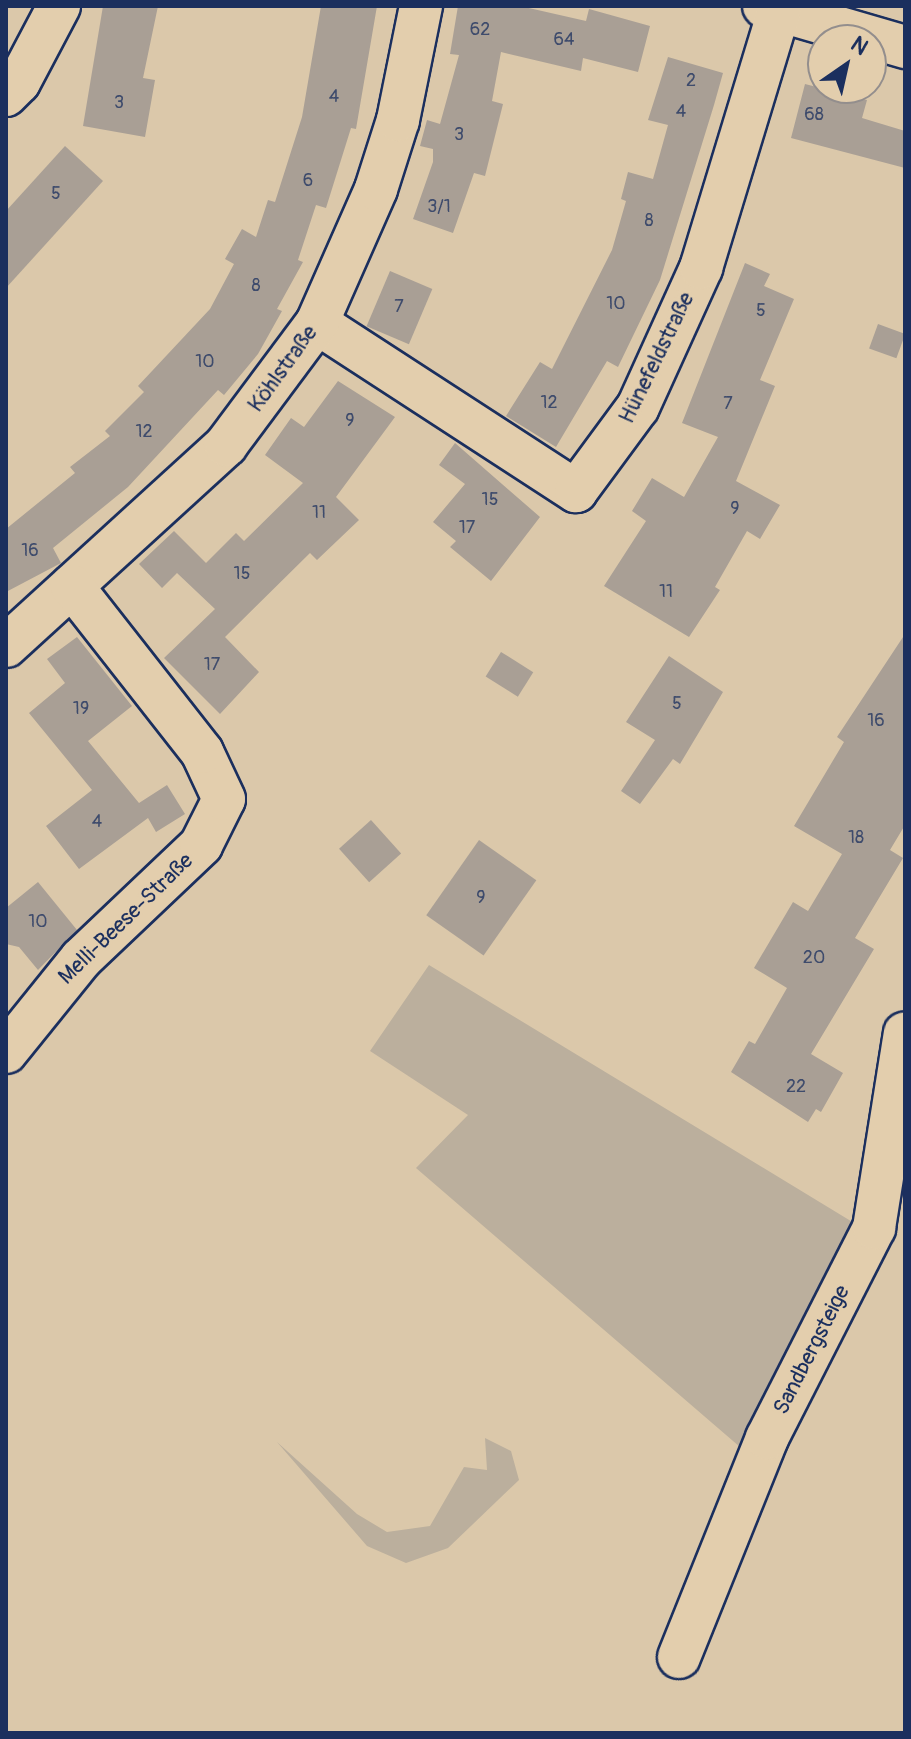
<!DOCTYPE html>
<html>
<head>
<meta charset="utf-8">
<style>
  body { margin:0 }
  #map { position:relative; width:911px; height:1739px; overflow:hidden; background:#dbc8aa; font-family:Pangolin,sans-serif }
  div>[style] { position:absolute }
  .green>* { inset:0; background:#bbaf9d }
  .building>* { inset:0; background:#a99f95; transform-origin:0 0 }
  .roads { filter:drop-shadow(2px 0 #1b2f5e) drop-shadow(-2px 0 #1b2f5e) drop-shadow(0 2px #1b2f5e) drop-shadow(0 -2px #1b2f5e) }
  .minor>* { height:42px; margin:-21px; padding:0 21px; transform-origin:21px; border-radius:21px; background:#e3cead }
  span { translate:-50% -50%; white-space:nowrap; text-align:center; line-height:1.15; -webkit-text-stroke:6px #e3cead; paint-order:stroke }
  .number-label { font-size:18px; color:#3e4b6c }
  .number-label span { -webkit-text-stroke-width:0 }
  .street-label { font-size:22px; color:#1b2f5e }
  .frame { position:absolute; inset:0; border:8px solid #1b2f5e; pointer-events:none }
  .north { position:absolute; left:807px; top:24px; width:80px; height:80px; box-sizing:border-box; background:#e3cead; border:2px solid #938e8d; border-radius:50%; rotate:34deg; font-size:22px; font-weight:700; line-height:32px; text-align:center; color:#1b2f5e }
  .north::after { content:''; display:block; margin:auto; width:28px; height:36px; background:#1b2f5e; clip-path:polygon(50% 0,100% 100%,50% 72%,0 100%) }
</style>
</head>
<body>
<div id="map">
  <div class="green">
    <div style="clip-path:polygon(429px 965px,859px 1226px,740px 1447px,416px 1168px,468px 1115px,370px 1051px)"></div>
    <div style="clip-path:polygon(485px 1438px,511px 1451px,519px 1480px,448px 1548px,406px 1563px,367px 1546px,277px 1442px,357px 1514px,387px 1532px,430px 1526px,464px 1467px,487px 1470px)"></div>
  </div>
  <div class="building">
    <div style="clip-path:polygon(103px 6px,158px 6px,143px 78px,155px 80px,145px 137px,83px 126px)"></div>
    <div style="clip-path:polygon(321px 6px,377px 6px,356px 129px,351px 128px,326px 208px,316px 205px,298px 260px,303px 262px,277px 309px,282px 311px,258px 354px,224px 395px,218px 390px,128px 487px,53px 548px,61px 563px,6px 592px,6px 529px,75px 473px,70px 467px,110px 436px,105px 431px,144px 392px,138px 386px,210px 309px,234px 264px,225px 259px,242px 229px,256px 237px,268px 200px,275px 202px,302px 117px)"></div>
    <div style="clip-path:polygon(458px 6px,520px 6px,586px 21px,589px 9px,650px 26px,638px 72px,583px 58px,581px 71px,501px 52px,492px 101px,503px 104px,485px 176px,474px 173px,453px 233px,413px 219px,433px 162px,433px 149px,420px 146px,427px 120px,440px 124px,459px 55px,450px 54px)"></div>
    <div style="clip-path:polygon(668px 57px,723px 73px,714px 105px,660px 280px,618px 367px,607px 361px,556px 447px,506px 416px,540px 362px,552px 369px,612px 250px,626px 201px,621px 199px,628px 172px,653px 179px,668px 125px,648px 120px)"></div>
    <div style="clip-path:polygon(805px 84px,867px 100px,862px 118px,905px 131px,905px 168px,791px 138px)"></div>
    <div style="clip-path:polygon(65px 146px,103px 181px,6px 288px,6px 211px)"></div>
    <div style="clip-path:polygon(745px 263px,770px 274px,764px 286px,794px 299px,760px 380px,775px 386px,736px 481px,780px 505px,760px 539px,747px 531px,715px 587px,720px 590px,689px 637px,604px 586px,646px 521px,632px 511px,652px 478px,684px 497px,718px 437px,682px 423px)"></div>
    <div style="left:390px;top:271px;width:46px;height:60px;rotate:23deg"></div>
    <div style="left:878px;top:324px;width:29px;height:26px;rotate:20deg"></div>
    <div style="clip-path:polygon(338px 381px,395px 417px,336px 497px,359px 520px,317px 560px,310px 553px,225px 637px,259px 672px,220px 714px,164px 658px,215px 609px,177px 573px,162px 588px,139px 564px,174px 531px,206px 563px,236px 533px,244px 541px,303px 483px,265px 455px,291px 418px,304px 427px)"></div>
    <div style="clip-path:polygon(455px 443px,540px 517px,491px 581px,450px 547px,456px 541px,433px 522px,465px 484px,439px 465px)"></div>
    <div style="clip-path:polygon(905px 634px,905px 825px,890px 850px,903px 858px,855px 938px,874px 949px,811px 1054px,843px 1073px,821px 1112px,816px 1109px,808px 1122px,731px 1072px,749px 1041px,755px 1044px,787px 988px,754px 968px,793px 902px,808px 911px,842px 854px,794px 826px,844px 742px,837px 737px)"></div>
    <div style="clip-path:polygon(77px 637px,132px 706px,88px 741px,139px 803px,167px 785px,185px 814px,156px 832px,148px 818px,79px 869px,46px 826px,92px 790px,29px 713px,65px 683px,47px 659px)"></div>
    <div style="left:501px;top:652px;width:38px;height:29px;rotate:32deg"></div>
    <div style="clip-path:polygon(669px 656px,723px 692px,680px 764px,673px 759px,640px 804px,621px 791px,655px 740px,626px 722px)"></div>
    <div style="left:371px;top:820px;width:45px;height:43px;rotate:48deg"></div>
    <div style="left:479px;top:840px;width:70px;height:92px;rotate:35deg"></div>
    <div style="clip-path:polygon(38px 882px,77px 930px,38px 970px,19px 947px,6px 944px,6px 908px)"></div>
  </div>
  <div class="roads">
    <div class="minor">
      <div style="left:764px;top:6px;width:147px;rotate:16.2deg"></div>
      <div style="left:6px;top:95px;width:18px;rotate:-45deg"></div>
      <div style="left:19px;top:82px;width:86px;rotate:-62.2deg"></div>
      <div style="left:317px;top:323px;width:309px;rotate:33deg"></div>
      <div style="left:576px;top:491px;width:104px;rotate:-53.6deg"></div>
      <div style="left:638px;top:407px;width:153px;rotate:-65.6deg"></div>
      <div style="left:701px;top:268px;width:269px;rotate:-73.1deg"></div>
      <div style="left:6px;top:646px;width:298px;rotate:-42.4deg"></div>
      <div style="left:226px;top:445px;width:152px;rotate:-53.3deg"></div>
      <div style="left:317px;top:323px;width:146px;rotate:-66.2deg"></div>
      <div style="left:376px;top:189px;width:72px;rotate:-72.3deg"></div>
      <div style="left:398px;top:120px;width:116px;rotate:-78.6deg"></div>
      <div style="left:6px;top:1052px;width:119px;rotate:-51.1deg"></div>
      <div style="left:81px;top:959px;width:166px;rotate:-43.5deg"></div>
      <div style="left:201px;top:845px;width:51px;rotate:-63.4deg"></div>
      <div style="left:224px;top:799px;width:52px;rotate:-115.1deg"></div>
      <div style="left:202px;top:752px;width:211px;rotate:-128.1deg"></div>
      <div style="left:679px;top:1657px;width:236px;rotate:-68.1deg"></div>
      <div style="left:767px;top:1438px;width:236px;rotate:-63deg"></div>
      <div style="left:874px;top:1228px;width:197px;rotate:-81deg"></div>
    </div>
  </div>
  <div class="number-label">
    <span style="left:480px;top:30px">62</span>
    <span style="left:564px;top:40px">64</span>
    <span style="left:691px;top:81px">2</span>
    <span style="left:334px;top:97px">4</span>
    <span style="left:119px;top:103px">3</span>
    <span style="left:681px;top:112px">4</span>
    <span style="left:814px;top:115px">68</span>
    <span style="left:459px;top:135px">3</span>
    <span style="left:308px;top:181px">6</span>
    <span style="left:56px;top:194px">5</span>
    <span style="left:439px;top:207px">3/1</span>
    <span style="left:649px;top:221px">8</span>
    <span style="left:256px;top:286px">8</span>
    <span style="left:616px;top:304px">10</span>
    <span style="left:399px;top:307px">7</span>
    <span style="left:761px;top:311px">5</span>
    <span style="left:205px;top:362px">10</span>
    <span style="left:549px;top:403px">12</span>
    <span style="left:728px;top:404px">7</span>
    <span style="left:350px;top:421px">9</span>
    <span style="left:144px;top:432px">12</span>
    <span style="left:490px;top:500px">15</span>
    <span style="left:735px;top:509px">9</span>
    <span style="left:319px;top:513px">11</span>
    <span style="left:467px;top:528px">17</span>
    <span style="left:30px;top:551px">16</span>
    <span style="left:242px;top:574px">15</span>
    <span style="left:666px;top:592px">11</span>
    <span style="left:212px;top:665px">17</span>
    <span style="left:677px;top:704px">5</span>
    <span style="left:81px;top:709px">19</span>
    <span style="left:876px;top:721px">16</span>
    <span style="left:97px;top:822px">4</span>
    <span style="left:856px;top:838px">18</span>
    <span style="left:481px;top:898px">9</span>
    <span style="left:38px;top:922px">10</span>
    <span style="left:814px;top:958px">20</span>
    <span style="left:796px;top:1087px">22</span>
  </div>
  <div class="street-label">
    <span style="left:657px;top:358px;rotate:-64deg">Hünefeldstraße</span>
    <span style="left:283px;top:369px;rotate:-54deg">Köhlstraße</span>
    <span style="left:126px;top:919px;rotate:-44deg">Melli-Beese-Straße</span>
    <span style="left:812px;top:1350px;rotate:-63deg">Sandbergsteige</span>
  </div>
  <div class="frame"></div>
  <div class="north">N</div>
</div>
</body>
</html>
